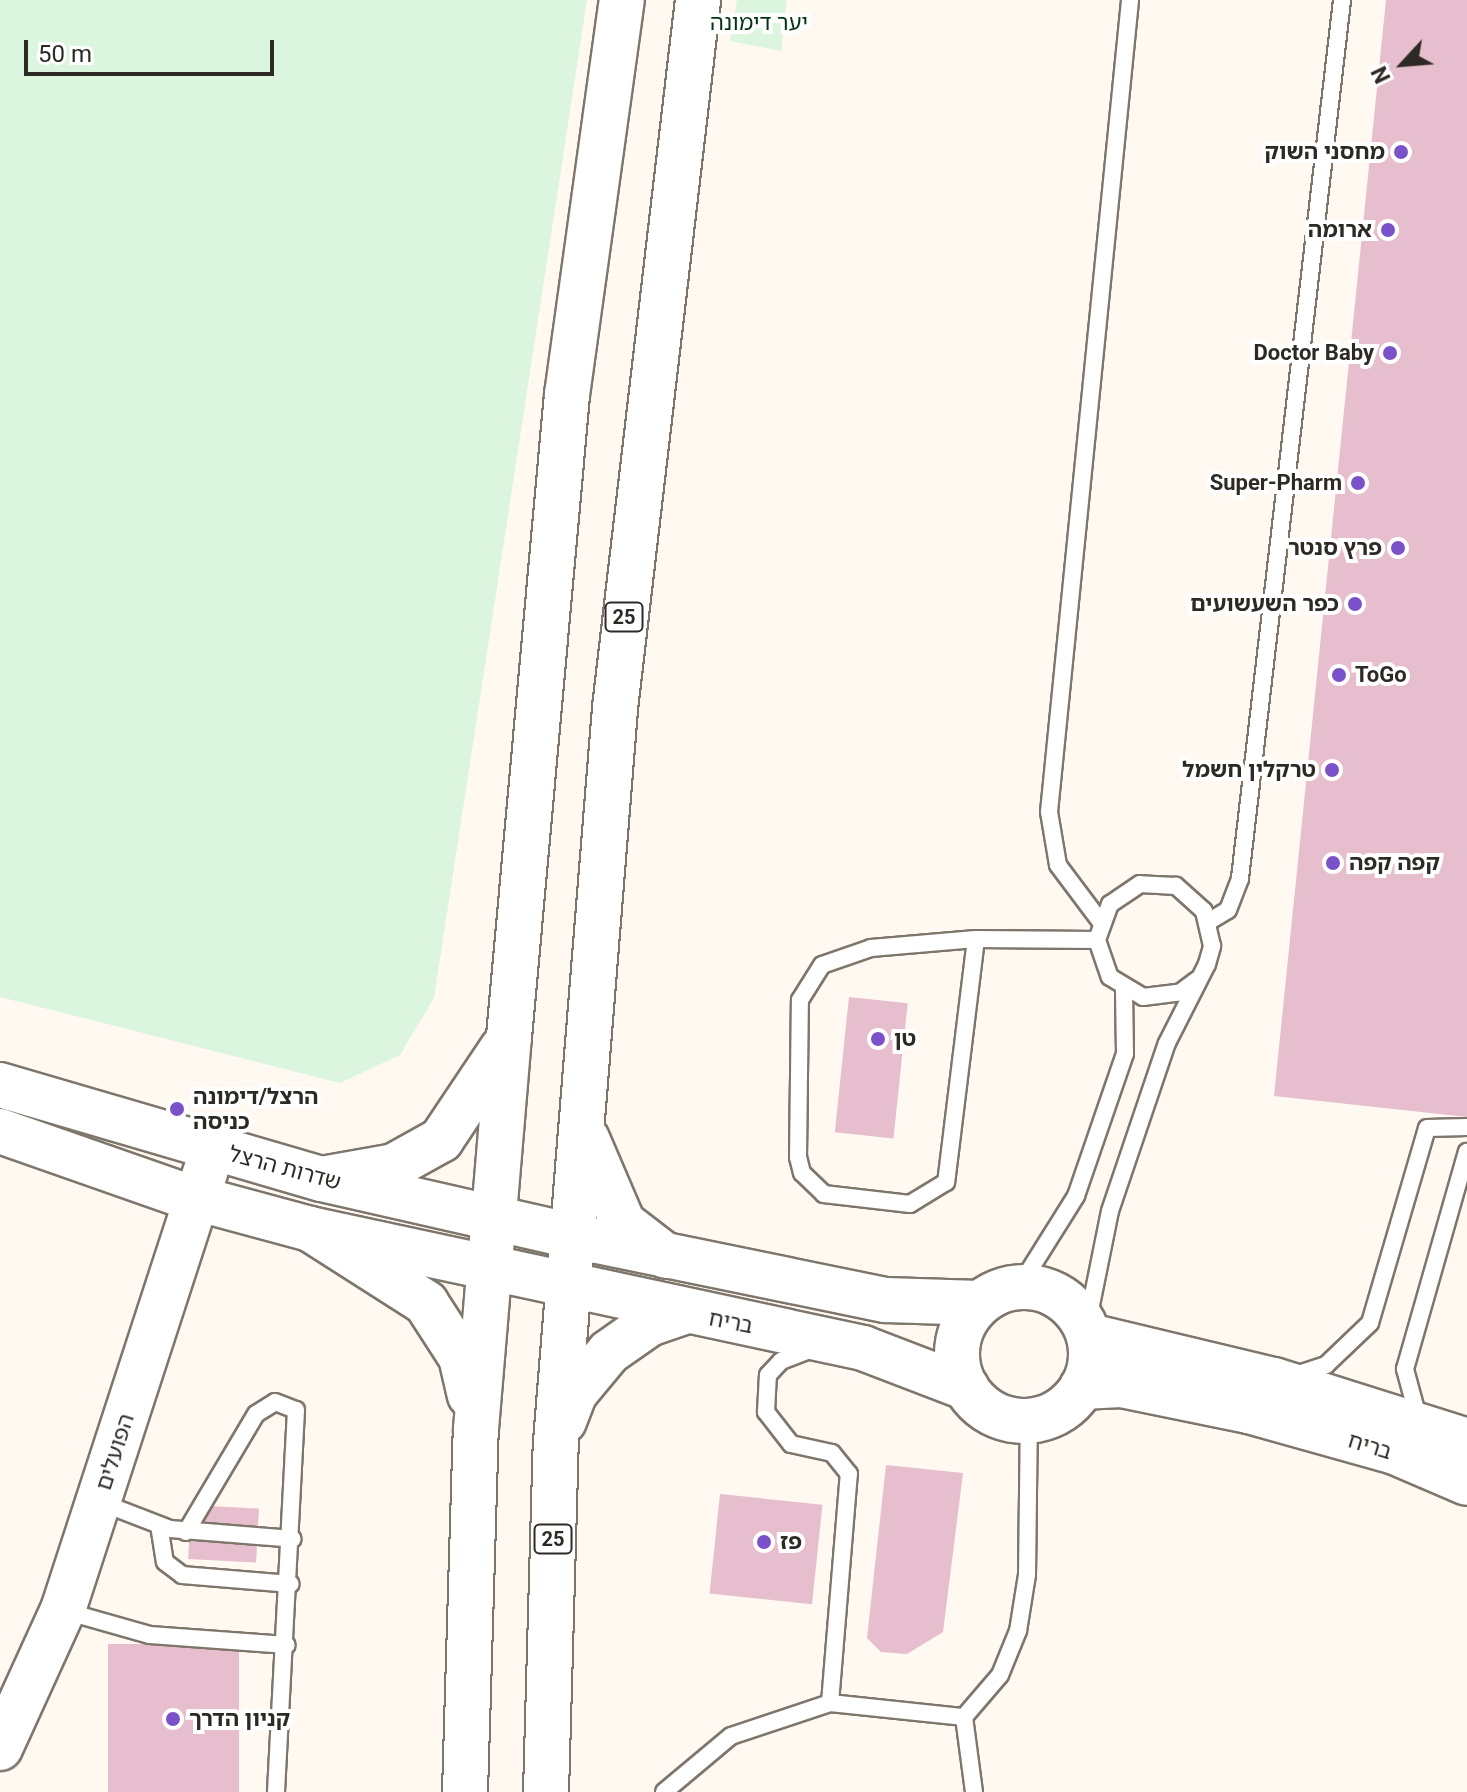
<!DOCTYPE html>
<html>
<head>
<meta charset="utf-8">
<style>
  body { margin:0 }
  #map { position:relative; width:1467px; height:1792px; overflow:hidden; background:#fff9f2; font-family:Roboto,"Noto Sans Hebrew",sans-serif }
  div>[style] { position:absolute }
  .green>* { inset:0; background:#dbf5df }
  .building>* { inset:0; background:#e6becd; transform-origin:0 0 }
  .roads { filter:drop-shadow(2px 0 #7e766b) drop-shadow(-2px 0 #7e766b) drop-shadow(0 2px #7e766b) drop-shadow(0 -2px #7e766b) }
  .lane>* { height:16px; margin:-8px; padding:0 8px; transform-origin:8px; border-radius:8px; background:#fff }
  .secondary>* { height:44px; margin:-22px; padding:0 22px; transform-origin:22px; border-radius:22px; background:#fff }
  .secondary>.ring { margin:-22px; padding:0; box-sizing:content-box; background:none; border:44px solid #fff; border-radius:50% }
  .highway>* { height:44px; margin:-22px; padding:0 22px; transform-origin:22px; border-radius:22px; background:#fff }
  .dots>* { width:22px; height:22px; translate:-50% -50%; box-sizing:border-box; border:4px solid #fff; border-radius:50% }
  span { translate:-50% -50%; white-space:nowrap; text-align:center; line-height:1.15; -webkit-text-stroke:8px #fff; paint-order:stroke }
  .shield-label span { padding:2px 6px; background:#fff; border:2px solid; border-radius:6px; -webkit-text-stroke-width:0 }
  .shield-label { font-size:20px; color:#2d2a25; font-weight:700 }
  .park-label { font-size:22px; color:#003412 }
  .poi-label { font-size:22px; color:#2d2a25; font-weight:700 }
  .right { translate:-100% -50%; text-align:right }
  .left { translate:0 -50%; text-align:left }
  .street-label { font-size:22px; color:#2d2a25 }
  .north { position:absolute; left:1363px; top:24px; width:80px; height:80px; -webkit-text-stroke:6px #fff; paint-order:stroke; rotate:244deg; font-size:22px; font-weight:700; line-height:32px; text-align:center; color:#2d2a25 }
  .north::after { content:''; display:block; margin:auto; width:28px; height:36px; background:#2d2a25; clip-path:polygon(50% 0,100% 100%,50% 72%,0 100%) }
  .scale { position:absolute; left:24px; top:40px; width:250px; height:36px; box-sizing:border-box; border:4px solid #2d2a25; border-top:0; padding-left:10px; font-size:24px; line-height:28px; white-space:nowrap; color:#2d2a25; -webkit-text-stroke:6px #fff; paint-order:stroke }
</style>
</head>
<body>
<div id="map">
  <div class="green">
    <div style="clip-path:polygon(0 0,587px 0,434px 998px,400px 1055px,340px 1083px,0 997px)"></div>
    <div style="clip-path:polygon(737px 0,787px 0,781px 51px,730px 41px)"></div>
  </div>
  <div class="building">
    <div style="clip-path:polygon(1386px 0,1467px 0,1467px 1117px,1274px 1096px)"></div>
    <div style="left:849px;top:997px;width:59px;height:136px;rotate:6deg"></div>
    <div style="clip-path:polygon(886px 1465px,963px 1473px,943px 1632px,907px 1654px,881px 1652px,867px 1638px)"></div>
    <div style="left:720px;top:1494px;width:103px;height:100px;rotate:6deg"></div>
    <div style="left:191px;top:1505px;width:68px;height:54px;rotate:3deg"></div>
    <div style="left:108px;top:1644px;width:131px;height:148px"></div>
  </div>
  <div class="roads">
    <div class="lane">
      <div style="left:1100px;top:921px;width:70px;rotate:-126.9deg"></div>
      <div style="left:1058px;top:865px;width:54px;rotate:-99.6deg"></div>
      <div style="left:1049px;top:812px;width:816px;rotate:-84.3deg"></div>
      <div style="left:1208px;top:922px;width:23px;rotate:-31deg"></div>
      <div style="left:1228px;top:910px;width:34px;rotate:-69deg"></div>
      <div style="left:1240px;top:878px;width:884px;rotate:-83.37deg"></div>
      <div style="left:976px;top:939px;width:245px;rotate:97deg"></div>
      <div style="left:946px;top:1182px;width:42px;rotate:148.6deg"></div>
      <div style="left:910px;top:1204px;width:87px;rotate:-173.4deg"></div>
      <div style="left:824px;top:1194px;width:30px;rotate:-136deg"></div>
      <div style="left:802px;top:1173px;width:16px;rotate:-104deg"></div>
      <div style="left:798px;top:1157px;width:157px;rotate:-89.3deg"></div>
      <div style="left:800px;top:1000px;width:41px;rotate:-57.8deg"></div>
      <div style="left:822px;top:965px;width:52px;rotate:-19.1deg"></div>
      <div style="left:871px;top:948px;width:105px;rotate:-4.9deg"></div>
      <div style="left:976px;top:939px;width:121px;rotate:0.5deg"></div>
      <div style="left:1019px;top:1287px;width:107px;rotate:-57.9deg"></div>
      <div style="left:1076px;top:1196px;width:150px;rotate:-71deg"></div>
      <div style="left:1125px;top:1054px;width:64px;rotate:-90.9deg"></div>
      <div style="left:1086px;top:1330px;width:121px;rotate:-78.6deg"></div>
      <div style="left:1110px;top:1211px;width:177px;rotate:-71.3deg"></div>
      <div style="left:1167px;top:1043px;width:89px;rotate:-63.1deg"></div>
      <div style="left:1207px;top:964px;width:19px;rotate:-74deg"></div>
      <div style="left:1212px;top:946px;width:36px;rotate:-103deg"></div>
      <div style="left:1204px;top:911px;width:38px;rotate:-138deg"></div>
      <div style="left:1176px;top:886px;width:36px;rotate:-177deg"></div>
      <div style="left:1140px;top:884px;width:36px;rotate:146deg"></div>
      <div style="left:1110px;top:904px;width:38px;rotate:110deg"></div>
      <div style="left:1097px;top:940px;width:39px;rotate:71deg"></div>
      <div style="left:1110px;top:977px;width:39px;rotate:31deg"></div>
      <div style="left:1143px;top:997px;width:38px;rotate:-7deg"></div>
      <div style="left:1181px;top:992px;width:20px;rotate:-37deg"></div>
      <div style="left:1295px;top:1375px;width:33px;rotate:-18deg"></div>
      <div style="left:1326px;top:1365px;width:61px;rotate:-43.7deg"></div>
      <div style="left:1370px;top:1323px;width:203px;rotate:-73.7deg"></div>
      <div style="left:1427px;top:1128px;width:40px;rotate:-1.4deg"></div>
      <div style="left:1418px;top:1417px;width:50px;rotate:-105.2deg"></div>
      <div style="left:1405px;top:1369px;width:226px;rotate:-74.1deg"></div>
      <div style="left:100px;top:1502px;width:75px;rotate:21.1deg"></div>
      <div style="left:170px;top:1529px;width:123px;rotate:4.6deg"></div>
      <div style="left:159px;top:1525px;width:37px;rotate:81deg"></div>
      <div style="left:165px;top:1562px;width:21px;rotate:37deg"></div>
      <div style="left:182px;top:1575px;width:109px;rotate:4.7deg"></div>
      <div style="left:186px;top:1532px;width:137px;rotate:-59.3deg"></div>
      <div style="left:256px;top:1414px;width:22px;rotate:-32deg"></div>
      <div style="left:275px;top:1402px;width:22px;rotate:21deg"></div>
      <div style="left:296px;top:1410px;width:383px;rotate:93deg"></div>
      <div style="left:65px;top:1611px;width:88px;rotate:15.8deg"></div>
      <div style="left:150px;top:1635px;width:137px;rotate:4.2deg"></div>
      <div style="left:830px;top:1703px;width:135px;rotate:6deg"></div>
      <div style="left:664px;top:1792px;width:87px;rotate:-39.9deg"></div>
      <div style="left:731px;top:1736px;width:104px;rotate:-18.4deg"></div>
      <div style="left:830px;top:1703px;width:230px;rotate:-85.3deg"></div>
      <div style="left:849px;top:1474px;width:27px;rotate:-129deg"></div>
      <div style="left:832px;top:1453px;width:42px;rotate:-167.6deg"></div>
      <div style="left:791px;top:1444px;width:41px;rotate:-128deg"></div>
      <div style="left:766px;top:1412px;width:37px;rotate:-87deg"></div>
      <div style="left:768px;top:1375px;width:19px;rotate:-47deg"></div>
      <div style="left:781px;top:1361px;width:34px;rotate:-21deg"></div>
      <div style="left:974px;top:1792px;width:76px;rotate:-97.6deg"></div>
      <div style="left:964px;top:1717px;width:55px;rotate:-49.4deg"></div>
      <div style="left:1000px;top:1675px;width:48px;rotate:-67.8deg"></div>
      <div style="left:1018px;top:1631px;width:57px;rotate:-80.9deg"></div>
      <div style="left:1027px;top:1575px;width:154px;rotate:-89.3deg"></div>
    </div>
    <div class="secondary">
      <div style="left:0;top:1085px;width:335px;rotate:16.3deg"></div>
      <div style="left:322px;top:1179px;width:257px;rotate:12.8deg"></div>
      <div style="left:573px;top:1236px;width:319px;rotate:11.6deg"></div>
      <div style="left:886px;top:1300px;width:94px;rotate:1.8deg"></div>
      <div style="left:0;top:1131px;width:188px;rotate:19.3deg"></div>
      <div style="left:177px;top:1193px;width:138px;rotate:15.1deg"></div>
      <div style="left:310px;top:1229px;width:566px;rotate:12.14deg"></div>
      <div style="left:863px;top:1348px;width:111px;rotate:21deg"></div>
      <div class="ring" style="left:957px;top:1287px;width:90px;height:90px"></div>
      <div style="left:1089px;top:1336px;width:190px;rotate:13.4deg"></div>
      <div style="left:1274px;top:1380px;width:202px;rotate:17.5deg"></div>
      <div style="left:1082px;top:1387px;width:39px;rotate:-3deg"></div>
      <div style="left:1121px;top:1385px;width:131px;rotate:11.5deg"></div>
      <div style="left:1249px;top:1411px;width:152px;rotate:15.7deg"></div>
      <div style="left:1395px;top:1452px;width:78px;rotate:23.3deg"></div>
      <div style="left:0;top:1748px;width:152px;rotate:-65.5deg"></div>
      <div style="left:63px;top:1610px;width:462px;rotate:-72deg"></div>
    </div>
    <div class="highway">
      <div style="left:587px;top:1139px;width:91px;rotate:66.8deg"></div>
      <div style="left:623px;top:1223px;width:54px;rotate:37.5deg"></div>
      <div style="left:322px;top:1179px;width:73px;rotate:-10.2deg"></div>
      <div style="left:394px;top:1166px;width:54px;rotate:-29deg"></div>
      <div style="left:441px;top:1140px;width:110px;rotate:-56.2deg"></div>
      <div style="left:310px;top:1229px;width:138px;rotate:32.5deg"></div>
      <div style="left:426px;top:1303px;width:64px;rotate:57.1deg"></div>
      <div style="left:461px;top:1357px;width:39px;rotate:77deg"></div>
      <div style="left:564px;top:1421px;width:30px;rotate:-69deg"></div>
      <div style="left:575px;top:1393px;width:53px;rotate:-50.3deg"></div>
      <div style="left:609px;top:1352px;width:49px;rotate:-35deg"></div>
      <div style="left:649px;top:1324px;width:37px;rotate:-19deg"></div>
      <div style="left:465px;top:1792px;width:363px;rotate:-88.3deg"></div>
      <div style="left:476px;top:1429px;width:393px;rotate:-85.2deg"></div>
      <div style="left:509px;top:1037px;width:645px;rotate:-84.84deg"></div>
      <div style="left:567px;top:395px;width:399px;rotate:-82.1deg"></div>
      <div style="left:546px;top:1792px;width:350px;rotate:-88.4deg"></div>
      <div style="left:556px;top:1442px;width:736px;rotate:-85.4deg"></div>
      <div style="left:615px;top:708px;width:713px;rotate:-83.31deg"></div>
    </div>
  </div>
  <div class="dots">
    <div style="left:1401px;top:152px;background:#7b51ca"></div>
    <div style="left:1388px;top:230px;background:#7b51ca"></div>
    <div style="left:1390px;top:353px;background:#7b51ca"></div>
    <div style="left:1358px;top:483px;background:#7b51ca"></div>
    <div style="left:1398px;top:548px;background:#7b51ca"></div>
    <div style="left:1355px;top:604px;background:#7b51ca"></div>
    <div style="left:1339px;top:675px;background:#7b51ca"></div>
    <div style="left:1332px;top:770px;background:#7b51ca"></div>
    <div style="left:1333px;top:863px;background:#7b51ca"></div>
    <div style="left:878px;top:1039px;background:#7b51ca"></div>
    <div style="left:177px;top:1109px;background:#7b51ca"></div>
    <div style="left:764px;top:1542px;background:#7b51ca"></div>
    <div style="left:173px;top:1719px;background:#7b51ca"></div>
  </div>
  <div class="shield-label">
    <span style="left:624px;top:617px">25</span>
    <span style="left:553px;top:1539px">25</span>
  </div>
  <div class="park-label">
    <span style="left:759px;top:23px">יער דימונה</span>
  </div>
  <div class="poi-label">
    <span class="right" style="left:1385px;top:152px">מחסני השוק</span>
    <span class="right" style="left:1372px;top:230px">ארומה</span>
    <span class="right" style="left:1374px;top:353px">Doctor Baby</span>
    <span class="right" style="left:1342px;top:483px">Super-Pharm</span>
    <span class="right" style="left:1382px;top:548px">פרץ סנטר</span>
    <span class="right" style="left:1339px;top:604px">כפר השעשועים</span>
    <span class="left" style="left:1355px;top:675px">ToGo</span>
    <span class="right" style="left:1316px;top:770px">טרקלין חשמל</span>
    <span class="left" style="left:1349px;top:863px">קפה קפה</span>
    <span class="left" style="left:894px;top:1039px">טן</span>
    <span class="left" style="left:193px;top:1109px">הרצל/דימונה<br>כניסה</span>
    <span class="left" style="left:780px;top:1542px">פז</span>
    <span class="left" style="left:189px;top:1719px">קניון הדרך</span>
  </div>
  <div class="street-label">
    <span style="left:285px;top:1168px;rotate:15deg">שדרות הרצל</span>
    <span style="left:731px;top:1322px;rotate:11deg">בריח</span>
    <span style="left:1370px;top:1446px;rotate:17deg">בריח</span>
    <span style="left:115px;top:1452px;rotate:-72deg">הפועלים</span>
  </div>
  <div class="north">N</div>
  <div class="scale">50 m</div>
</div>
</body>
</html>
